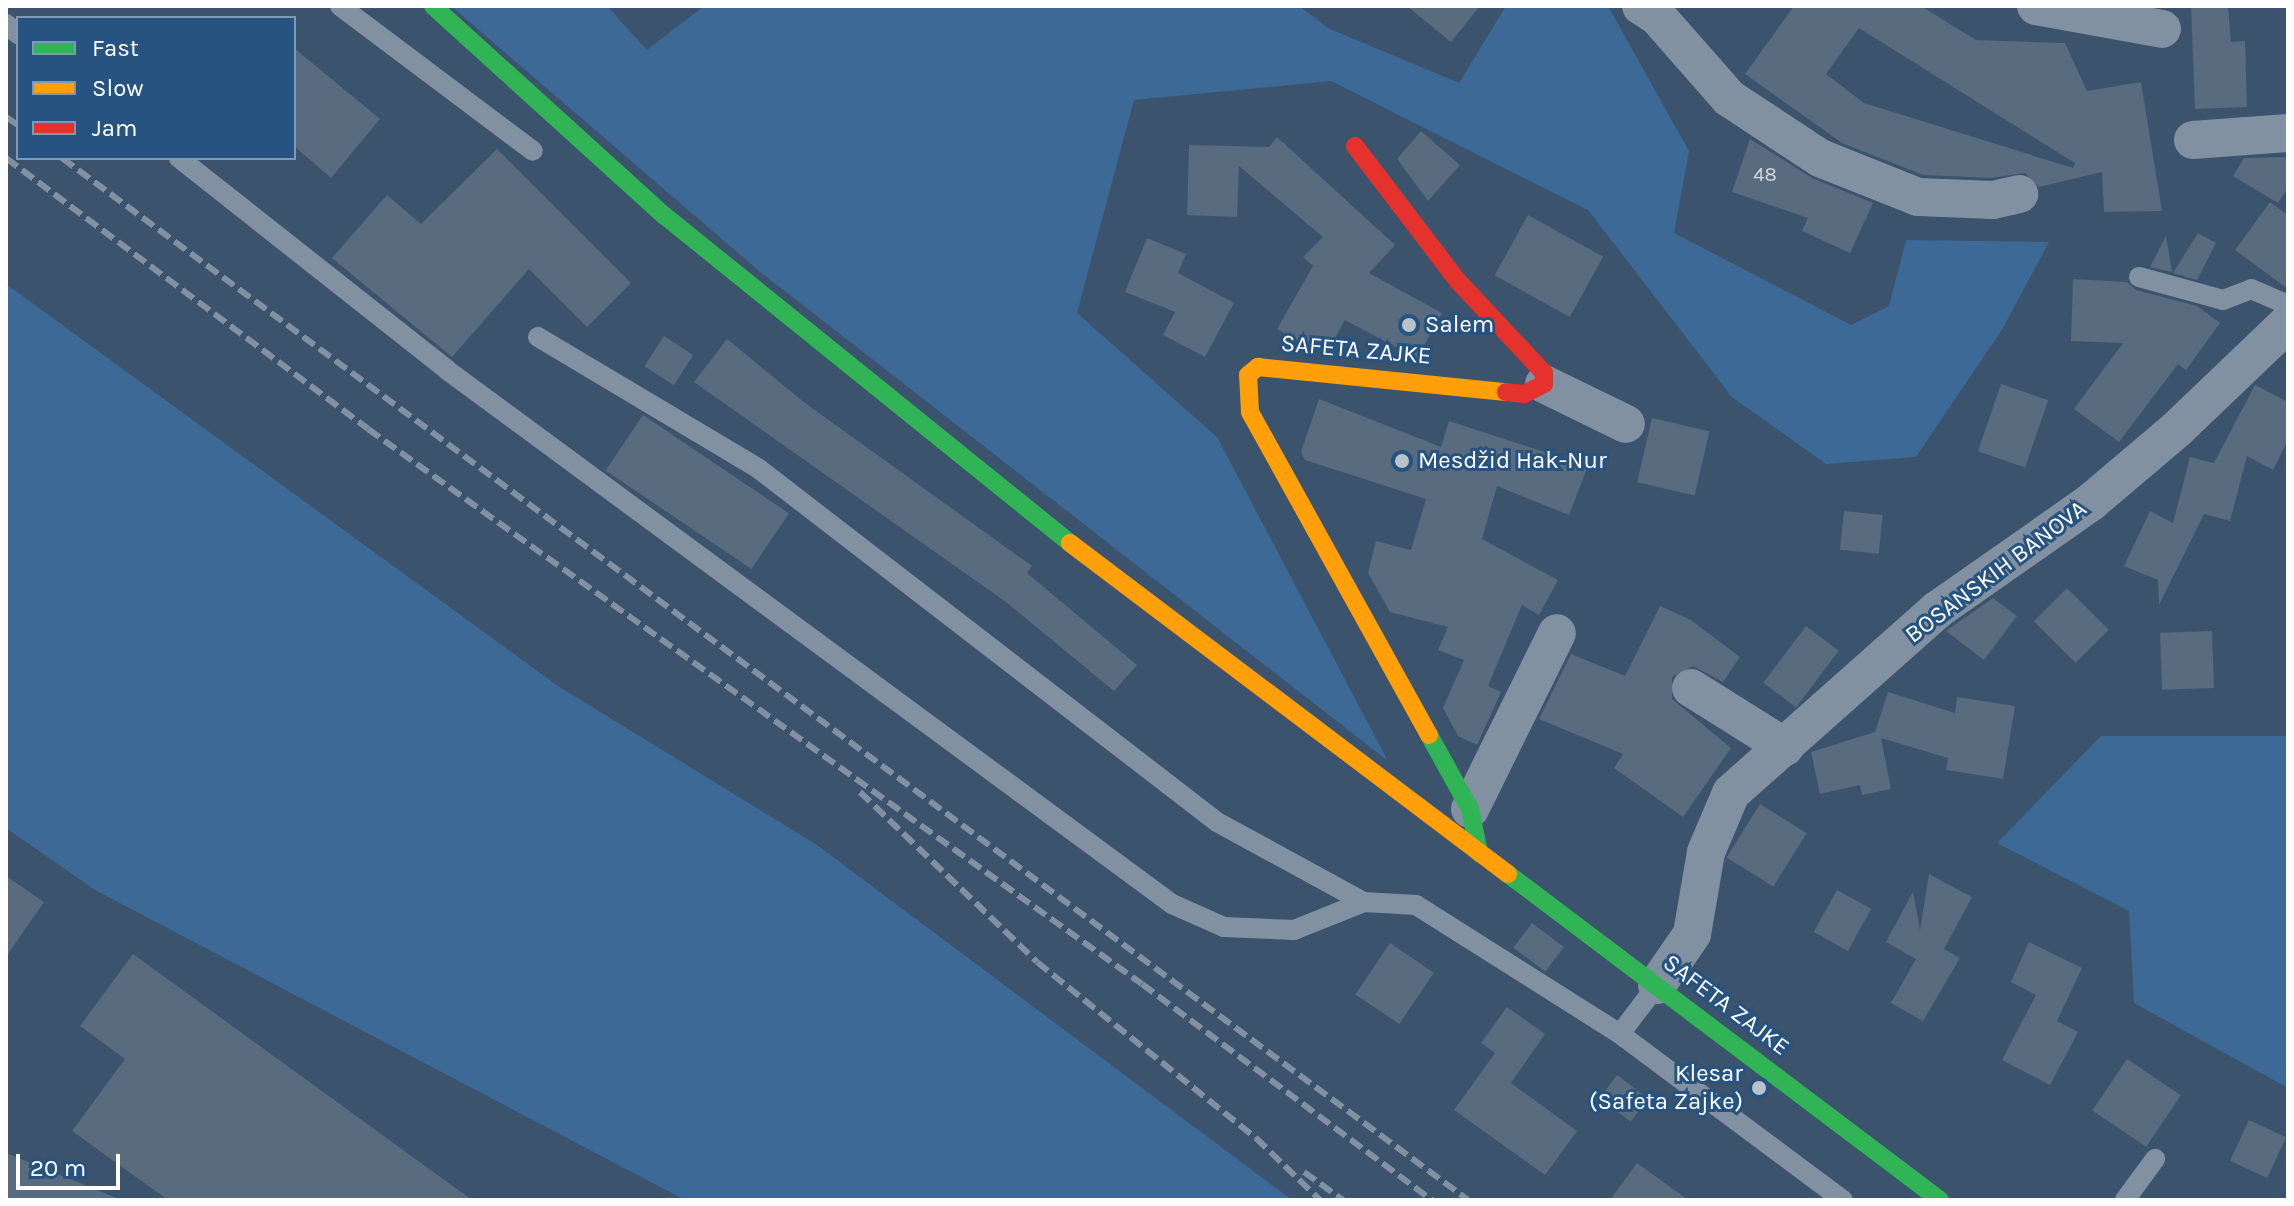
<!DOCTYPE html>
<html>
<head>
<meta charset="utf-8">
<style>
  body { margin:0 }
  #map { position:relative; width:2294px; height:1206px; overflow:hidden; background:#3b536c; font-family:Karla,sans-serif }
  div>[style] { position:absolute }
  .green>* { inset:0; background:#3c6996 }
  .building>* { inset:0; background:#586b7f; transform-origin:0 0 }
  .lane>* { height:20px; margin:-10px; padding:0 10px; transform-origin:10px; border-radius:10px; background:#8191a2 }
  .street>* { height:38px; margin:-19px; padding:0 19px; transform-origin:19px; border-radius:19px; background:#8191a2 }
  .fast>* { height:18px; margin:-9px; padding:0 9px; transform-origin:9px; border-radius:9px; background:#30b455 }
  .slow>* { height:18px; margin:-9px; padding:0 9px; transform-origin:9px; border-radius:9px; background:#ff9f0a }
  .jam>* { height:18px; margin:-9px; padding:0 9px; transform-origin:9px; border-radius:9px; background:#e5322d }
  .rail>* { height:6px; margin-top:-3px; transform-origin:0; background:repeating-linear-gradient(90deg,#8291a2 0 14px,transparent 0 20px) }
  .dots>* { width:22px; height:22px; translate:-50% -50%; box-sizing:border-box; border:4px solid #275380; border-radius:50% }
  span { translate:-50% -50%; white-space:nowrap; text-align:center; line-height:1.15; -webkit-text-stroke:6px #275380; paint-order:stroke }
  .number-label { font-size:20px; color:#d5dadf }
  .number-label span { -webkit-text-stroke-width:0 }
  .poi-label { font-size:24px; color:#fff }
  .left { translate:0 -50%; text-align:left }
  .right { translate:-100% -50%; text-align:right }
  .street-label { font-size:24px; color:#fff }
  .frame { position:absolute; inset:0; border:8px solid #fff; pointer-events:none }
  .legend { position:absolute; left:16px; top:16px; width:280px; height:144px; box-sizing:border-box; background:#275380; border:2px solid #7d98b3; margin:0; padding:10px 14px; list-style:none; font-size:24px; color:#fff }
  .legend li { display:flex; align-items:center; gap:16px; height:40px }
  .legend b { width:40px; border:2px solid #7d98b3 }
  .scale { position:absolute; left:16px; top:1154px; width:104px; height:36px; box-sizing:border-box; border:4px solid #fff; border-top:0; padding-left:10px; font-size:24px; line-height:28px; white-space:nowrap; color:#fff; -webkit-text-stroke:6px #275380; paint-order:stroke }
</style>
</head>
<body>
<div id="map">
  <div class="green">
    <div style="clip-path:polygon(451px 6px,607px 6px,647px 50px,704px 6px,1299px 6px,1328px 28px,1459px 83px,1506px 6px,1608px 6px,1689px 151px,1674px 233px,1851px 325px,1889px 306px,1906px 240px,2049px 242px,2003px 328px,1916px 457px,1826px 464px,1732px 397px,1588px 210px,1331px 81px,1134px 100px,1077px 313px,1217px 437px,1388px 761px,759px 271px)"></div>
    <div style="clip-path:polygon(6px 284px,558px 686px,817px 845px,1292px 1200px,685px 1200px,95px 890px,6px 828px)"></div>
    <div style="clip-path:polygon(2101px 736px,2288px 736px,2288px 1088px,2134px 1003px,2129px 911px,1997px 843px)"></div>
  </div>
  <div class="building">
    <div style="clip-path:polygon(1407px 6px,1480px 6px,1451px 42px)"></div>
    <div style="clip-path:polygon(evenodd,1794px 6px,1921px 6px,1976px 40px,2065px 43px,2087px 91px,2141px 82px,2162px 211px,2104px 212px,2102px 172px,2039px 187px,2025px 173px,1991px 178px,1923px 175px,1842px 143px,1745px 74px,1794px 6px,1859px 28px,2075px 163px,2073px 168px,1864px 103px,1826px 74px,1859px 28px)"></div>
    <div style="clip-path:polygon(2191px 6px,2228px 6px,2231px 42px,2245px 41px,2247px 107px,2195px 109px)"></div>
    <div style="clip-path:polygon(294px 48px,380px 119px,331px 178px,294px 146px)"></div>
    <div style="clip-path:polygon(1421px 131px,1460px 165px,1428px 201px,1397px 159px)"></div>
    <div style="clip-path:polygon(1277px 137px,1395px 245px,1369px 273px,1442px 313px,1417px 358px,1345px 320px,1329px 349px,1309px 347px,1277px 329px,1313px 266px,1303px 257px,1323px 237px,1239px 166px,1237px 217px,1187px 215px,1189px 145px,1269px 147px)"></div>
    <div style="clip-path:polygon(1750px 139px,1812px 178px,1873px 203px,1850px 253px,1802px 231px,1808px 218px,1732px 192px)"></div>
    <div style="clip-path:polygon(497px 149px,631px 283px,587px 327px,529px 269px,452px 357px,332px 258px,387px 195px,421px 224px)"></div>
    <div style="clip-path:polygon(2288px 157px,2288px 188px,2278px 203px,2233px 176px,2244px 158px)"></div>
    <div style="clip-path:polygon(2270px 202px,2288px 215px,2288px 289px,2235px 250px)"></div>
    <div style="left:1528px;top:215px;width:86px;height:69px;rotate:29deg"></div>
    <div style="clip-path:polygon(2198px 233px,2216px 243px,2197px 280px,2173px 273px)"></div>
    <div style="clip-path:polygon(2166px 236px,2172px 272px,2150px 267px)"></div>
    <div style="clip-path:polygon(1147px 238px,1186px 254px,1178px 273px,1234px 303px,1205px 357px,1163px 335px,1175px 312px,1125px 292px)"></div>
    <div style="clip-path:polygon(2073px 279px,2127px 282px,2136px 290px,2197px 306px,2220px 323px,2186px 370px,2178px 364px,2119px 442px,2074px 409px,2123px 343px,2071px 341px)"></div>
    <div style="left:664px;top:336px;width:35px;height:36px;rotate:33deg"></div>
    <div style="clip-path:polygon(727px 339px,805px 403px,1032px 566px,1027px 573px,1137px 665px,1114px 691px,1006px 602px,694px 382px)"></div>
    <div style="left:2001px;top:384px;width:50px;height:71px;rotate:19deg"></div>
    <div style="clip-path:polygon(2255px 385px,2288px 402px,2288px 440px,2273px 470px,2247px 456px,2230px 521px,2204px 514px,2159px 605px,2158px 580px,2124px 566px,2150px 511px,2173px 523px,2190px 457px,2214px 463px)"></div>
    <div style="clip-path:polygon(1319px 399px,1441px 447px,1449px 421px,1588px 466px,1569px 515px,1497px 486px,1482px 539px,1558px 580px,1539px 615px,1522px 605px,1488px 686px,1501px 692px,1477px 745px,1458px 736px,1443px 708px,1464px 660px,1438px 650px,1448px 627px,1390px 612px,1368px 573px,1376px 541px,1411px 550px,1426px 499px,1305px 460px,1301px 452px)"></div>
    <div style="left:643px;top:415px;width:176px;height:67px;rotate:34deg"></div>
    <div style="left:1652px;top:418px;width:59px;height:66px;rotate:13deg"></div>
    <div style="left:1844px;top:511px;width:39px;height:39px;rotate:6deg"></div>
    <div style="left:2067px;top:588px;width:59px;height:47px;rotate:45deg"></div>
    <div style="clip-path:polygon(1993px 598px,2017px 616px,1984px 660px,1946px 631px)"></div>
    <div style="clip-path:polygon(1660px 606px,1691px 620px,1740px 657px,1723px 682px,1693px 666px,1672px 677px,1672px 699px,1731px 748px,1683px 817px,1614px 768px,1623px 754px,1539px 719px,1571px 654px,1625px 676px)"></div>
    <div style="left:1806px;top:626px;width:41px;height:71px;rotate:37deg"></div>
    <div style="left:2212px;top:631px;width:57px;height:52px;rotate:88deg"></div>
    <div style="clip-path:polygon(1888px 692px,1955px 713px,1957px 697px,2015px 706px,2003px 779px,1946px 770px,1948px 758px,1881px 738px,1891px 789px,1862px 795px,1860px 785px,1820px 794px,1811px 752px,1875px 732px)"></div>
    <div style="left:1760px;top:804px;width:55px;height:63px;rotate:32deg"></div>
    <div style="clip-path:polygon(1929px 874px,1972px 897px,1944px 949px,1960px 958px,1923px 1021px,1891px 1003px,1916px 959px,1886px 942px,1913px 892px,1920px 930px)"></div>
    <div style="clip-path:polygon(6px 876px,44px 902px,6px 957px)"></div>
    <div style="left:1837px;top:890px;width:39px;height:48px;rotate:29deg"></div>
    <div style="left:1532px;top:923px;width:40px;height:31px;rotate:37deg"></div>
    <div style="clip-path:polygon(2029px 942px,2082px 968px,2057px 1021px,2078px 1032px,2050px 1085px,2002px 1060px,2036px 995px,2011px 982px)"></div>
    <div style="left:1390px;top:943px;width:53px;height:62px;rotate:34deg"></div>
    <div style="clip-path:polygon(133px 954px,472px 1200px,168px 1200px,72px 1131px,125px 1059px,80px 1026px)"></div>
    <div style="clip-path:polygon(1507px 1007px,1545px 1034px,1511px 1083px,1577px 1131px,1545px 1175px,1454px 1110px,1495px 1053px,1481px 1043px)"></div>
    <div style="left:2127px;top:1059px;width:65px;height:62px;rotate:34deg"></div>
    <div style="left:1617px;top:1075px;width:39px;height:29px;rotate:37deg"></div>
    <div style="left:2249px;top:1120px;width:41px;height:45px;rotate:25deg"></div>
    <div style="clip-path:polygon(6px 1153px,119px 1199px,119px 1200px,6px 1200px)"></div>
    <div style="clip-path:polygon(1637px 1163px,1688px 1200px,1610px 1200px)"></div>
  </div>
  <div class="lane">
    <div style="left:340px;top:6px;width:241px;rotate:36.9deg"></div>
    <div style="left:6px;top:24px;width:16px;rotate:40deg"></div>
    <div style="left:179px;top:158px;width:342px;rotate:38.3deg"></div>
    <div style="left:447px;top:370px;width:900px;rotate:36.37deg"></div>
    <div style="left:1172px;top:904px;width:57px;rotate:23.9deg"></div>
    <div style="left:1224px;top:927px;width:70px;rotate:2.5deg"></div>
    <div style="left:1294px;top:930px;width:75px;rotate:-21.8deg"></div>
    <div style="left:1364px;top:902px;width:52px;rotate:3.3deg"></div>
    <div style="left:1416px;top:905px;width:241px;rotate:32.3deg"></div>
    <div style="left:1620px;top:1034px;width:61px;rotate:-52.9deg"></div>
    <div style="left:2139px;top:277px;width:87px;rotate:15.3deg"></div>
    <div style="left:2223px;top:300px;width:30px;rotate:-21deg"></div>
    <div style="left:2251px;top:289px;width:40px;rotate:23.4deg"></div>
    <div style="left:538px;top:337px;width:257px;rotate:30.8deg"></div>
    <div style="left:759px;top:469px;width:578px;rotate:37.62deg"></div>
    <div style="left:1217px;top:822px;width:167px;rotate:28.6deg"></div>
    <div style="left:1620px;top:1034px;width:278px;rotate:36.7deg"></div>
    <div style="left:2125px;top:1200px;width:51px;rotate:-53.8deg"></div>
  </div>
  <div class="street">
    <div style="left:1641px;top:6px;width:19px;rotate:32deg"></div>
    <div style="left:1657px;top:16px;width:109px;rotate:48.7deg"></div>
    <div style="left:1729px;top:98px;width:109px;rotate:33.4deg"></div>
    <div style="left:1820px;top:158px;width:105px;rotate:21.7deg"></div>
    <div style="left:1918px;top:197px;width:75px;rotate:2.3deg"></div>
    <div style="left:1993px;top:200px;width:27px;rotate:-13deg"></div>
    <div style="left:2036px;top:6px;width:128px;rotate:10.3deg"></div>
    <div style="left:2193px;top:140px;width:95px;rotate:-4.2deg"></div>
    <div style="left:1544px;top:384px;width:91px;rotate:26deg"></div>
    <div style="left:1691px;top:688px;width:111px;rotate:32.1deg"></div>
    <div style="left:1470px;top:809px;width:196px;rotate:-63.7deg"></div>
    <div style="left:1657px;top:985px;width:62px;rotate:-55.5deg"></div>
    <div style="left:1692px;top:934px;width:83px;rotate:-80.3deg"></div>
    <div style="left:1706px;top:852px;width:64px;rotate:-67deg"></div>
    <div style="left:1731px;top:793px;width:276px;rotate:-41.6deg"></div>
    <div style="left:1937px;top:610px;width:188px;rotate:-35deg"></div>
    <div style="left:2091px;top:502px;width:113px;rotate:-40.3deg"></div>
    <div style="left:2177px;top:429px;width:153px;rotate:-43.7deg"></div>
  </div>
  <div class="fast">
    <div style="left:433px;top:6px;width:313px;rotate:42.2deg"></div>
    <div style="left:665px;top:216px;width:521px;rotate:38.92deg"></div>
    <div style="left:1429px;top:735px;width:85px;rotate:61deg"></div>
    <div style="left:1470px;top:809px;width:45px;rotate:78.4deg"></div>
    <div style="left:1508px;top:874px;width:541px;rotate:37.04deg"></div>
  </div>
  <div class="slow">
    <div style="left:1070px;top:543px;width:549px;rotate:37.08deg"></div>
    <div style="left:1429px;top:735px;width:369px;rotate:-119deg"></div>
    <div style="left:1250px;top:412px;width:37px;rotate:-93deg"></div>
    <div style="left:1248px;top:375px;width:13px;rotate:-39deg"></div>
    <div style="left:1258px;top:367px;width:249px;rotate:5.8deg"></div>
  </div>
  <div class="jam">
    <div style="left:1355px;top:146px;width:170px;rotate:52.7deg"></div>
    <div style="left:1458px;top:281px;width:126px;rotate:46.9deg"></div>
    <div style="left:1544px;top:373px;width:11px;rotate:90deg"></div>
    <div style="left:1544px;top:384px;width:22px;rotate:153deg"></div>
    <div style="left:1524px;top:394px;width:18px;rotate:-174deg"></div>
  </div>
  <div class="rail">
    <div style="left:6px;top:117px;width:14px;rotate:34deg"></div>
    <div style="left:6px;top:158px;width:452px;rotate:36.8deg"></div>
    <div style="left:368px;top:429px;width:952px;rotate:35.64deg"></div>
    <div style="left:1142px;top:984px;width:362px;rotate:36.7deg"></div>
    <div style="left:62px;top:158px;width:1750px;rotate:36.54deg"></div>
    <div style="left:860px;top:792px;width:245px;rotate:43.8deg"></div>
    <div style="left:1037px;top:962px;width:281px;rotate:38.8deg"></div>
    <div style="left:1256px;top:1138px;width:89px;rotate:44.1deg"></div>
    <div style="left:1304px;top:1172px;width:48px;rotate:35.7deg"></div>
  </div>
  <div class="dots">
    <div style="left:1409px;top:325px;background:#bac3cc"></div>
    <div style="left:1402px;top:461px;background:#bac3cc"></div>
    <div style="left:1759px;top:1088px;background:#bac3cc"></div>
  </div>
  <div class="number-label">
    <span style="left:1765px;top:174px">48</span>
  </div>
  <div class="poi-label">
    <span class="left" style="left:1425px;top:325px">Salem</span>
    <span class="left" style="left:1418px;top:461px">Mesdžid Hak-Nur</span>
    <span class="right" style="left:1743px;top:1088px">Klesar<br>(Safeta Zajke)</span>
  </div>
  <div class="street-label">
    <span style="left:1356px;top:350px;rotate:5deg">SAFETA ZAJKE</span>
    <span style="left:1996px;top:572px;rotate:-37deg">BOSANSKIH BANOVA</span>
    <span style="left:1726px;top:1005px;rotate:37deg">SAFETA ZAJKE</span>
  </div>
  <div class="frame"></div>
  <ul class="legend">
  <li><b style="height:10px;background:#30b455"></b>Fast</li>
  <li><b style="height:10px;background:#ff9f0a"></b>Slow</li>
  <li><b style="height:10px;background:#e5322d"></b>Jam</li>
  </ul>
  <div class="scale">20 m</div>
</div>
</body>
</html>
